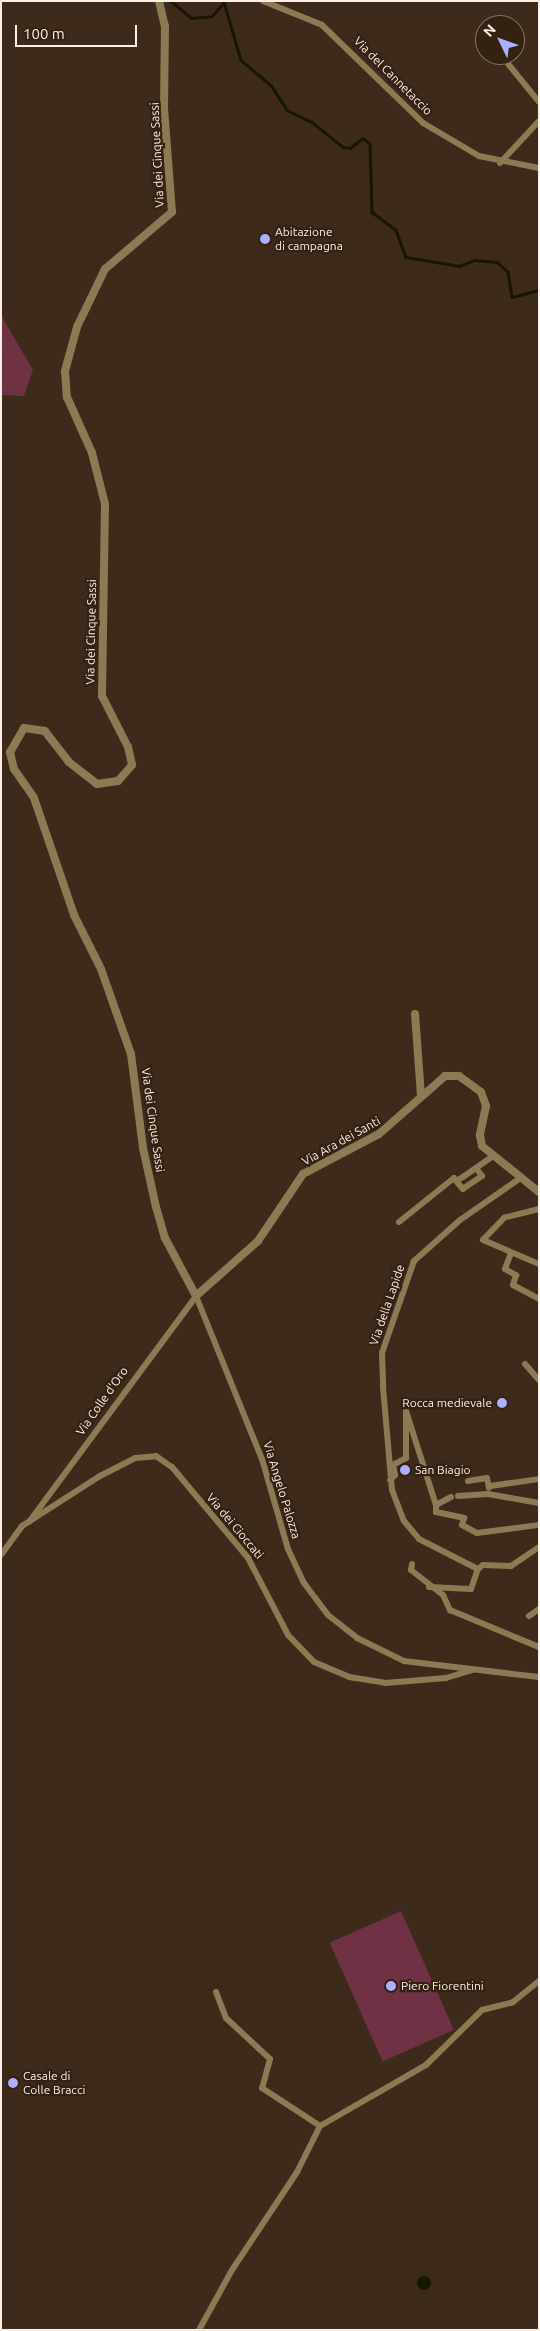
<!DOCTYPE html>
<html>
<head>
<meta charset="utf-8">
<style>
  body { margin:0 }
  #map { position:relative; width:540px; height:2331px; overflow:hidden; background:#3e2a1b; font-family:Ubuntu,sans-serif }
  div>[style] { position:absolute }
  .green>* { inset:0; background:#6f3144; transform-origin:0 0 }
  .water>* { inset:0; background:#151700 }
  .round { border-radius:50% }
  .stream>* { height:2.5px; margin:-1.25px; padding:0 1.25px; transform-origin:1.25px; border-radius:1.25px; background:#151700 }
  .minor>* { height:6px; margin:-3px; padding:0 3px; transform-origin:3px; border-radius:3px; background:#8b7a54 }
  .tertiary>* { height:8px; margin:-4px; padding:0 4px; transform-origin:4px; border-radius:4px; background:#8b7a54 }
  .dots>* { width:14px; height:14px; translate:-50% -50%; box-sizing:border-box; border:2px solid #332112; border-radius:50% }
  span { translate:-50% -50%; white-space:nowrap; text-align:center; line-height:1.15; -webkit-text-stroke:4.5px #332112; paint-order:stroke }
  .street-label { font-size:12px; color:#fcefe6 }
  .poi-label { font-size:12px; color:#fcefe6 }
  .left { translate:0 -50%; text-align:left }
  .right { translate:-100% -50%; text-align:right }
  .frame { position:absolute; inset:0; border:2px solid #fcefe6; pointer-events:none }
  .north { position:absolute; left:475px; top:15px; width:50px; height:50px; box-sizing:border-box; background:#332112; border:1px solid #837367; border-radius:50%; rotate:312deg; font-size:14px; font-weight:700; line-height:20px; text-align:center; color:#fcefe6 }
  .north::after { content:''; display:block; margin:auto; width:18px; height:22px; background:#aab0fb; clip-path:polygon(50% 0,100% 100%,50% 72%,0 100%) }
  .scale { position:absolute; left:15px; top:25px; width:122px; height:22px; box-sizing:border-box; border:2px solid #fcefe6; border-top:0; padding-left:6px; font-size:15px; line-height:18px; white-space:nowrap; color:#fcefe6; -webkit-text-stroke:4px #332112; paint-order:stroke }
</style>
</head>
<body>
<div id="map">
  <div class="green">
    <div style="clip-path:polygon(1px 315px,33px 370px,24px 396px,1px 395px)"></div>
    <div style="left:401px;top:1911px;width:130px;height:78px;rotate:66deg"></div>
  </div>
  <div class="water">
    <div class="round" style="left:417px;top:2276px;width:14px;height:14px"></div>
  </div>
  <div class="stream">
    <div style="left:171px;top:1px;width:26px;rotate:40deg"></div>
    <div style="left:191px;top:18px;width:21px;rotate:-5deg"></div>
    <div style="left:212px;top:16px;width:18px;rotate:-49deg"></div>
    <div style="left:224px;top:2px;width:60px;rotate:73.7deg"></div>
    <div style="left:241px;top:60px;width:39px;rotate:40deg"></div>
    <div style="left:271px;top:85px;width:30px;rotate:57deg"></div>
    <div style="left:287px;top:110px;width:28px;rotate:26deg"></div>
    <div style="left:312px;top:122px;width:40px;rotate:39deg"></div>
    <div style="left:343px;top:147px;width:7px;rotate:8deg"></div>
    <div style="left:350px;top:148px;width:16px;rotate:-38deg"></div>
    <div style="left:363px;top:138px;width:9px;rotate:41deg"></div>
    <div style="left:370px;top:144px;width:68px;rotate:88.3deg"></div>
    <div style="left:372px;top:212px;width:30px;rotate:37deg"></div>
    <div style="left:396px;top:230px;width:29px;rotate:70deg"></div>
    <div style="left:406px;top:257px;width:54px;rotate:9.6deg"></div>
    <div style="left:459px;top:266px;width:17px;rotate:-21deg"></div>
    <div style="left:475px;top:260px;width:22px;rotate:5deg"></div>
    <div style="left:497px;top:262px;width:15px;rotate:42deg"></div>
    <div style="left:508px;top:272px;width:25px;rotate:81deg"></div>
    <div style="left:512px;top:297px;width:28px;rotate:-15deg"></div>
  </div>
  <div class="minor">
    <div style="left:263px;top:1px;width:64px;rotate:22.1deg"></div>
    <div style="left:322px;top:25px;width:141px;rotate:44.1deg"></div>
    <div style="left:423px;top:123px;width:65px;rotate:30.5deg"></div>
    <div style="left:479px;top:156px;width:61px;rotate:11.3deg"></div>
    <div style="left:501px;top:55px;width:60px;rotate:51deg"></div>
    <div style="left:500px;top:163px;width:57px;rotate:-47.1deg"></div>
    <div style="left:476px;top:1168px;width:10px;rotate:53deg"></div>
    <div style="left:482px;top:1176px;width:23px;rotate:146deg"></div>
    <div style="left:463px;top:1189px;width:11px;rotate:-131deg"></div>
    <div style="left:456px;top:1181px;width:8px;rotate:-30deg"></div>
    <div style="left:463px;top:1177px;width:35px;rotate:-35deg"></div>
    <div style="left:519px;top:1179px;width:72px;rotate:145.2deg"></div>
    <div style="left:460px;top:1220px;width:62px;rotate:138.3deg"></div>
    <div style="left:414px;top:1261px;width:97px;rotate:109.2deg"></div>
    <div style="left:382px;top:1353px;width:34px;rotate:88deg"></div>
    <div style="left:383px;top:1387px;width:103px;rotate:85deg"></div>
    <div style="left:392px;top:1490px;width:33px;rotate:69deg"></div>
    <div style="left:404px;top:1521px;width:23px;rotate:50deg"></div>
    <div style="left:419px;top:1539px;width:66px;rotate:27deg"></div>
    <div style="left:478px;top:1569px;width:6px;rotate:-39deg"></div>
    <div style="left:483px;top:1565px;width:28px;rotate:2deg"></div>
    <div style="left:511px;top:1566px;width:34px;rotate:-34deg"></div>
    <div style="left:539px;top:1209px;width:36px;rotate:166deg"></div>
    <div style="left:504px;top:1218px;width:30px;rotate:134deg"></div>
    <div style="left:483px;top:1240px;width:61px;rotate:23.2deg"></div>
    <div style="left:399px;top:1222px;width:70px;rotate:-38.7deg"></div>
    <div style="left:454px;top:1178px;width:4px;rotate:56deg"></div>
    <div style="left:511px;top:1253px;width:17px;rotate:111deg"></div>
    <div style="left:505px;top:1269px;width:13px;rotate:29deg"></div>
    <div style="left:516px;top:1275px;width:10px;rotate:107deg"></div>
    <div style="left:513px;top:1285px;width:30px;rotate:28deg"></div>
    <div style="left:525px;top:1364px;width:21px;rotate:49deg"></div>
    <div style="left:390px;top:1480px;width:7px;rotate:-45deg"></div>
    <div style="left:395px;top:1475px;width:10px;rotate:-101deg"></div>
    <div style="left:393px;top:1465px;width:15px;rotate:-28deg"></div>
    <div style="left:406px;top:1458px;width:47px;rotate:-90deg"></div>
    <div style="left:406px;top:1411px;width:99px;rotate:72.3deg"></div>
    <div style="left:468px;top:1481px;width:19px;rotate:-9deg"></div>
    <div style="left:487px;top:1478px;width:10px;rotate:79deg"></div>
    <div style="left:490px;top:1486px;width:49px;rotate:-8.1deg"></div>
    <div style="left:458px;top:1496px;width:30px;rotate:-4deg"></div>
    <div style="left:488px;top:1494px;width:52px;rotate:10deg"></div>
    <div style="left:451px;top:1497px;width:17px;rotate:152deg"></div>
    <div style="left:436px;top:1505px;width:7px;rotate:90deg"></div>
    <div style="left:436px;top:1512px;width:29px;rotate:12deg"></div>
    <div style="left:464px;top:1518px;width:7px;rotate:106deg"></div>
    <div style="left:462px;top:1525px;width:17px;rotate:28deg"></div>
    <div style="left:477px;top:1533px;width:63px;rotate:-7.4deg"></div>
    <div style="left:29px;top:1522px;width:281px;rotate:-53.5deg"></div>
    <div style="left:196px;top:1296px;width:176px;rotate:68deg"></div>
    <div style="left:262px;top:1459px;width:94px;rotate:73.9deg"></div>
    <div style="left:288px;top:1549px;width:38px;rotate:65deg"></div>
    <div style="left:304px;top:1583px;width:40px;rotate:53deg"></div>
    <div style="left:328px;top:1615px;width:37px;rotate:38deg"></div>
    <div style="left:357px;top:1638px;width:52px;rotate:26.1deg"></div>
    <div style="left:404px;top:1661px;width:136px;rotate:6.8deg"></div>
    <div style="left:1px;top:1555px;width:36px;rotate:-54deg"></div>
    <div style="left:22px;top:1526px;width:93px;rotate:-32.7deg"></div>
    <div style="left:100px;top:1476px;width:39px;rotate:-27deg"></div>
    <div style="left:135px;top:1458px;width:21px;rotate:-5deg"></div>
    <div style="left:156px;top:1456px;width:19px;rotate:35deg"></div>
    <div style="left:172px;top:1467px;width:119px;rotate:50.1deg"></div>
    <div style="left:248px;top:1558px;width:87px;rotate:62.5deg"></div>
    <div style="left:288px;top:1635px;width:37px;rotate:46deg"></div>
    <div style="left:314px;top:1662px;width:38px;rotate:23deg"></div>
    <div style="left:349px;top:1677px;width:36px;rotate:9deg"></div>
    <div style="left:385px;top:1683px;width:61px;rotate:-4.7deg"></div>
    <div style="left:446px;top:1678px;width:27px;rotate:-17deg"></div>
    <div style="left:412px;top:1564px;width:6px;rotate:99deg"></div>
    <div style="left:411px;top:1570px;width:41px;rotate:38deg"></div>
    <div style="left:443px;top:1595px;width:17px;rotate:65deg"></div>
    <div style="left:450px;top:1610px;width:96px;rotate:22.6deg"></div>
    <div style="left:429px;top:1587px;width:42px;rotate:2.7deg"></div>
    <div style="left:471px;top:1589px;width:21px;rotate:-71deg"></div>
    <div style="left:529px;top:1616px;width:12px;rotate:-35deg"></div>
    <div style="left:216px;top:1992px;width:28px;rotate:69deg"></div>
    <div style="left:226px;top:2018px;width:60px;rotate:43deg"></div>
    <div style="left:270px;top:2059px;width:30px;rotate:105deg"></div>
    <div style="left:262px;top:2088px;width:69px;rotate:33.2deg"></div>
    <div style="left:199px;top:2330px;width:68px;rotate:-61.2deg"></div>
    <div style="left:232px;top:2270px;width:118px;rotate:-56.4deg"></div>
    <div style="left:297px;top:2172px;width:51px;rotate:-63.4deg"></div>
    <div style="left:320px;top:2126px;width:122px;rotate:-29.9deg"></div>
    <div style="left:426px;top:2065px;width:78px;rotate:-44.5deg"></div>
    <div style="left:482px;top:2010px;width:32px;rotate:-14deg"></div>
    <div style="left:513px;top:2002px;width:33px;rotate:-39deg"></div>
  </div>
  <div class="tertiary">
    <div style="left:159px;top:1px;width:26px;rotate:77deg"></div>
    <div style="left:165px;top:26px;width:82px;rotate:90.7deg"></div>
    <div style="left:164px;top:108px;width:104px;rotate:85.6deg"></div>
    <div style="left:172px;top:212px;width:88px;rotate:139.6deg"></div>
    <div style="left:105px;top:269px;width:64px;rotate:115.8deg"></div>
    <div style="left:77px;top:327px;width:46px;rotate:105.3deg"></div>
    <div style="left:65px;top:371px;width:26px;rotate:86deg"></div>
    <div style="left:67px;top:397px;width:61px;rotate:65.9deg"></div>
    <div style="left:92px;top:453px;width:53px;rotate:75.7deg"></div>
    <div style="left:105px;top:504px;width:192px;rotate:90.9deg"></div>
    <div style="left:102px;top:696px;width:57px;rotate:63deg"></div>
    <div style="left:128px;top:747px;width:18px;rotate:77deg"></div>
    <div style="left:132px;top:765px;width:21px;rotate:131deg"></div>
    <div style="left:118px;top:781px;width:21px;rotate:172deg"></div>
    <div style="left:97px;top:784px;width:36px;rotate:-142deg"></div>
    <div style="left:69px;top:762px;width:39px;rotate:-128deg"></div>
    <div style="left:45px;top:731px;width:21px;rotate:-172deg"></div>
    <div style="left:24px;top:728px;width:28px;rotate:120deg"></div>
    <div style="left:10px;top:752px;width:17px;rotate:77deg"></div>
    <div style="left:14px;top:769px;width:35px;rotate:55deg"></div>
    <div style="left:34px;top:798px;width:124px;rotate:71.1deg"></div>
    <div style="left:74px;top:915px;width:60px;rotate:63.4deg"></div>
    <div style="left:101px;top:969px;width:90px;rotate:70.6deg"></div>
    <div style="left:131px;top:1054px;width:95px;rotate:82.7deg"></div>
    <div style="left:143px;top:1148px;width:60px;rotate:77.6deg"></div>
    <div style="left:156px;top:1207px;width:32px;rotate:74deg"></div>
    <div style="left:165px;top:1238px;width:66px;rotate:61.9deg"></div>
    <div style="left:196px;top:1296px;width:83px;rotate:-41.6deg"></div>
    <div style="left:258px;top:1241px;width:81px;rotate:-56.1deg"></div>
    <div style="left:303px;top:1174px;width:86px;rotate:-27.8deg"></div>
    <div style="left:379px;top:1134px;width:88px;rotate:-41.3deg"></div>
    <div style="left:445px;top:1076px;width:14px"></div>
    <div style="left:459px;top:1076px;width:27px;rotate:36deg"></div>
    <div style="left:481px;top:1092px;width:15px;rotate:70deg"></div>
    <div style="left:486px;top:1106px;width:30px;rotate:102deg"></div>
    <div style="left:480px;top:1135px;width:11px;rotate:80deg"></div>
    <div style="left:482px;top:1146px;width:73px;rotate:38.9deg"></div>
    <div style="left:415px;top:1014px;width:81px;rotate:85.8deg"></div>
  </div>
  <div class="dots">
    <div style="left:265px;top:239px;background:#aab0fb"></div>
    <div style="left:502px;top:1403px;background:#aab0fb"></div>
    <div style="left:405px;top:1470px;background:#aab0fb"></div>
    <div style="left:391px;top:1986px;background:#aab0fb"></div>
    <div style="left:13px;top:2083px;background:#aab0fb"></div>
  </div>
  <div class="street-label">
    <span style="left:393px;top:76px;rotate:45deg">Via del Cannetaccio</span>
    <span style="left:157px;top:155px;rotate:-93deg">Via dei Cinque Sassi</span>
    <span style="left:91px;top:632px;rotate:-89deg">Via dei Cinque Sassi</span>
    <span style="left:153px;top:1120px;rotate:82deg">Via dei Cinque Sassi</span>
    <span style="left:341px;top:1141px;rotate:-29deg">Via Ara dei Santi</span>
    <span style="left:387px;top:1305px;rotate:-71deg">Via della Lapide</span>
    <span style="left:102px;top:1401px;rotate:-55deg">Via Colle d'Oro</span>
    <span style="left:282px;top:1490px;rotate:73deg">Via Angelo Palozza</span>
    <span style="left:235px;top:1526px;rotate:50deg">Via dei Cioccati</span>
  </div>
  <div class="poi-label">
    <span class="left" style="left:275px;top:239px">Abitazione<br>di campagna</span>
    <span class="right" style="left:492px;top:1403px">Rocca medievale</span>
    <span class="left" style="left:415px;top:1470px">San Biagio</span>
    <span class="left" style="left:401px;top:1986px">Piero Fiorentini</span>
    <span class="left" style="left:23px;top:2083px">Casale di<br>Colle Bracci</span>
  </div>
  <div class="frame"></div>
  <div class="north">N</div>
  <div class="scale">100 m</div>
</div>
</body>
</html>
